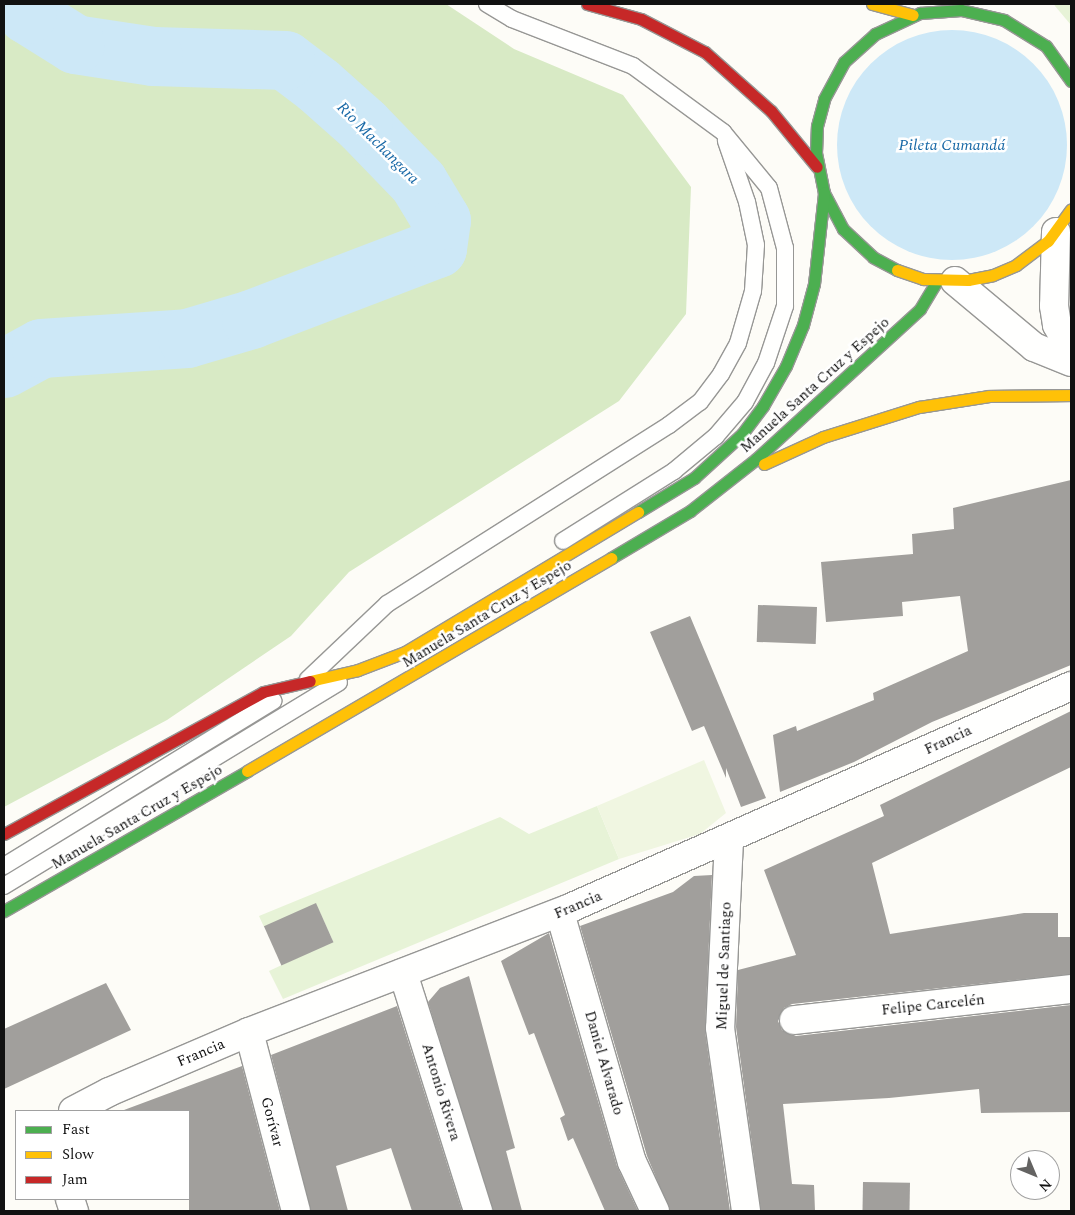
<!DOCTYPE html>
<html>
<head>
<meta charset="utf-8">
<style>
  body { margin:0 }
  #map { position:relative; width:1075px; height:1215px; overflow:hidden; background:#fdfcf7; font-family:Spectral,serif }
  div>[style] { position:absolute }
  .green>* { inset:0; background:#e7f3d7 }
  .forest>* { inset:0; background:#d8eac5 }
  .pitch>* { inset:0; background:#f0f6e1 }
  .water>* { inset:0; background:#cde8f7 }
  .round { border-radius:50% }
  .river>* { height:59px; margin:-29.5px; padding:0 29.5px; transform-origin:29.5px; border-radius:29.5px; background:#cde8f7 }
  .building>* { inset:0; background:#a19f9c; transform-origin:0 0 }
  .roads { filter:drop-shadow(1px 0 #979795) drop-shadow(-1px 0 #979795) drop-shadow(0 1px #979795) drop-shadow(0 -1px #979795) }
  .lane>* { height:16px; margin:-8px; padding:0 8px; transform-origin:8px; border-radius:8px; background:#fffffe }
  .street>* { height:28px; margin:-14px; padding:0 14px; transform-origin:14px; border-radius:14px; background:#fffffe }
  .fast>* { height:11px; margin:-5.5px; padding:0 5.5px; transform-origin:5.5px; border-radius:5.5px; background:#4caf50 }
  .slow>* { height:11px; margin:-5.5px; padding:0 5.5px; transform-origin:5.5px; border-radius:5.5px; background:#ffc107 }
  .jam>* { height:11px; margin:-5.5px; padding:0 5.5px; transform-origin:5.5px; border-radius:5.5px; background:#c62828 }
  span { translate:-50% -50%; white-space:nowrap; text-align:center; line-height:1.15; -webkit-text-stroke:5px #fff; paint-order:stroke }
  .street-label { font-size:15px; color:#111 }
  .water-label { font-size:16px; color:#1768a6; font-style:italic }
  .frame { position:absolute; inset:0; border:5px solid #111; pointer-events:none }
  .legend { position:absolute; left:15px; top:1110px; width:175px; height:90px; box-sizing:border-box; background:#fff; border:1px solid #a0a0a0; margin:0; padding:6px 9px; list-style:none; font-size:15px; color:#111 }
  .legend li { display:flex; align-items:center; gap:10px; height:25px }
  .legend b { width:25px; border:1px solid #a0a0a0 }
  .north { position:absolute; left:1010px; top:1150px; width:50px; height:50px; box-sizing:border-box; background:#fff; border:1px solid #a0a0a0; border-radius:50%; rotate:135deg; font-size:14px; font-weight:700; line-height:20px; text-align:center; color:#111 }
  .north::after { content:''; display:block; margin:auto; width:18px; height:22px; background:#646362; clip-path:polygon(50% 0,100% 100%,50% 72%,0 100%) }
</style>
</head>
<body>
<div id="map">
  <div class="green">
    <div style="clip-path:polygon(1054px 4px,1071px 4px,1071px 25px,1055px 6px)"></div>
    <div style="clip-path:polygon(597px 806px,619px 859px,283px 999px,269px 971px,333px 941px,316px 904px,264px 927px,259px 916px,500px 817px,529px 834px)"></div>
  </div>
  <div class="forest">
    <div style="clip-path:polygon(4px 4px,446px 4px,514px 49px,623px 95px,691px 187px,686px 314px,619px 401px,349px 572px,291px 636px,167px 720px,4px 807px)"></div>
  </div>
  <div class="pitch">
    <div style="clip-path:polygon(704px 760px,726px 813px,700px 834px,619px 859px,597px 806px)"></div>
  </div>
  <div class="water">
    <div class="round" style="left:837px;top:30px;width:230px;height:230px"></div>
  </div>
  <div class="river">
    <div style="left:4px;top:368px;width:42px;rotate:-28.4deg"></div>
    <div style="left:41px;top:348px;width:146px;rotate:-3.9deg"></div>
    <div style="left:187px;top:338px;width:67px;rotate:-16.5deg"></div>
    <div style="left:251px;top:319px;width:199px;rotate:-20.9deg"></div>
    <div style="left:437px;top:248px;width:28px;rotate:-82deg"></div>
    <div style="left:441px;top:220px;width:44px;rotate:-121.2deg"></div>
    <div style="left:418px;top:182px;width:79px;rotate:-134deg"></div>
    <div style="left:363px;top:125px;width:60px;rotate:-138.4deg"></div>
    <div style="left:318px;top:85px;width:41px;rotate:-142.9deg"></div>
    <div style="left:285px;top:60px;width:132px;rotate:-178.3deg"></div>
    <div style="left:153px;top:56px;width:79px;rotate:-171.3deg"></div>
    <div style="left:75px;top:44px;width:57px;rotate:-148deg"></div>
    <div style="left:27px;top:14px;width:11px;rotate:-112deg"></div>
  </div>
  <div class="building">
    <div style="clip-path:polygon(1071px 480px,1071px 665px,932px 722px,854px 762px,780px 792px,773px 735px,796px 726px,797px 731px,874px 700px,873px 693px,968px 651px,960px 596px,902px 602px,903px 616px,826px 622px,821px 562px,913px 554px,912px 534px,954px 529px,953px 508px)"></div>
    <div style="left:817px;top:607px;width:37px;height:59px;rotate:92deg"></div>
    <div style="clip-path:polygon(690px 616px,766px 798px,741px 807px,726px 768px,726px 778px,704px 726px,692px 731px,650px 632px)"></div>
    <div style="clip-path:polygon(1071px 711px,1071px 767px,872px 863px,890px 934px,1024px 913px,1058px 913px,1058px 937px,1071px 937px,1071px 974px,792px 1004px,784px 1008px,778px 1021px,782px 1030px,796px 1036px,1071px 1005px,1071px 1112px,981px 1113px,979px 1089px,889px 1098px,783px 1104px,792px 1184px,814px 1185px,815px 1211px,761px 1211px,736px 1027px,738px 970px,796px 955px,764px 870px,884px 816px,880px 805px)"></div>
    <div style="clip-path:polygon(712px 875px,705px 1030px,730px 1211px,670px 1211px,647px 1156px,580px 926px,673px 892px,694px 876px)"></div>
    <div style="left:316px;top:903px;width:43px;height:57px;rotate:66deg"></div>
    <div style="clip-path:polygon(549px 933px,617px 1166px,638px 1211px,605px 1211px,573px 1138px,568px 1141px,560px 1118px,565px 1115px,534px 1033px,529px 1035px,501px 961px)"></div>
    <div style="clip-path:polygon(469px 976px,515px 1148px,506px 1151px,522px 1211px,493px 1211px,428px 1002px,440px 988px)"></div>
    <div style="clip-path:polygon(106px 983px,131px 1030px,4px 1089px,4px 1029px)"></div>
    <div style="clip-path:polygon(397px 1006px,462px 1211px,412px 1211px,391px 1148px,336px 1166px,348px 1211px,311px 1211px,271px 1055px)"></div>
    <div style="clip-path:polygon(242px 1066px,280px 1211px,189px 1211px,189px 1111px,124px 1110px)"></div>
    <div style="left:863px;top:1182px;width:47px;height:29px;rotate:1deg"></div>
  </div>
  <div class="roads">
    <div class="lane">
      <div style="left:487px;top:4px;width:29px;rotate:31deg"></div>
      <div style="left:512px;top:19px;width:130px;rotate:21.2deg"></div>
      <div style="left:633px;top:66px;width:112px;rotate:36.3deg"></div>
      <div style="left:723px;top:132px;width:72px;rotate:50.6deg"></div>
      <div style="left:769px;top:188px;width:62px;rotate:75.1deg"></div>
      <div style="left:785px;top:248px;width:58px;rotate:90deg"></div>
      <div style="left:785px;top:306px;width:60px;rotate:108.4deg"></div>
      <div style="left:766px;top:363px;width:44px;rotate:118.3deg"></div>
      <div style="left:745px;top:402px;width:45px;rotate:130.5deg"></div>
      <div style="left:716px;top:436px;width:55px;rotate:140.2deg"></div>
      <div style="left:674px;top:471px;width:131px;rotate:147.8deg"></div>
      <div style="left:308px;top:679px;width:109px;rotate:-43.5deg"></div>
      <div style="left:387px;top:604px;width:334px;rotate:-32.4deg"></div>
      <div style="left:669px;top:425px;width:39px;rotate:-37deg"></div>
      <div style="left:700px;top:402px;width:35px;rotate:-53deg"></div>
      <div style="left:721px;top:374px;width:35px;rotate:-61deg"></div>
      <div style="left:738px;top:343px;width:54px;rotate:-73.9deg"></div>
      <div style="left:753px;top:291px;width:46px;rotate:-86.3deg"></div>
      <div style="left:756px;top:245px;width:44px;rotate:-101.8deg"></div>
      <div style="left:747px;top:202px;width:65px;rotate:-109deg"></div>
      <div style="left:4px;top:866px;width:316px;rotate:-31.5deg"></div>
      <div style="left:4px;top:886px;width:392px;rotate:-31.3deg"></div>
    </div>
    <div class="street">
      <div style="left:1056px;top:232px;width:74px;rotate:91.5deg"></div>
      <div style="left:1054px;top:306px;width:19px;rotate:81deg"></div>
      <div style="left:1057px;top:325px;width:29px;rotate:61deg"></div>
      <div style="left:955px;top:281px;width:103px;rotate:39.9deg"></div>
      <div style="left:1034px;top:347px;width:40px;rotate:22deg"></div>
      <div style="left:729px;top:840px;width:188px;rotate:92.7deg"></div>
      <div style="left:720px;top:1028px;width:185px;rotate:81.9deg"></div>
      <div style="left:560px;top:913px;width:259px;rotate:73.9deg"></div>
      <div style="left:632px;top:1162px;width:54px;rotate:64.9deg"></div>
      <div style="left:403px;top:973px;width:250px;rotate:72.5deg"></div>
      <div style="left:794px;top:1020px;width:279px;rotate:-6.4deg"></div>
      <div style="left:249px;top:1032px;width:185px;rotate:75.3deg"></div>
      <div style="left:73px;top:1111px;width:41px;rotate:-27.8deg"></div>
      <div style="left:109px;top:1092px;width:152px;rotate:-23.2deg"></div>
      <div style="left:249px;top:1032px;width:344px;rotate:-21.1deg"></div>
      <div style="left:570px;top:908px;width:548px;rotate:-23.9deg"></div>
      <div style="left:70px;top:1199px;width:13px;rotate:72deg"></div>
    </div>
    <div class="fast">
      <div style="left:897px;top:270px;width:27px;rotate:-152deg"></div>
      <div style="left:873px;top:257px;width:41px;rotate:-137deg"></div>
      <div style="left:843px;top:229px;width:41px;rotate:-117.8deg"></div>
      <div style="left:824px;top:193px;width:41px;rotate:-101.3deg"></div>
      <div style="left:816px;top:153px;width:27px;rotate:-88deg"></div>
      <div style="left:817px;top:126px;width:28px;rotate:-75deg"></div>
      <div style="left:824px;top:99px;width:42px;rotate:-61.6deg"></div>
      <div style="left:844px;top:62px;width:42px;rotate:-42.1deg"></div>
      <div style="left:875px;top:34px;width:50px;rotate:-25deg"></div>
      <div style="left:920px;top:13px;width:41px;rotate:-4.2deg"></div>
      <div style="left:961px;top:10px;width:44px;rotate:13.1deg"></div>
      <div style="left:1004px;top:20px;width:49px;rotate:31.8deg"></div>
      <div style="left:1046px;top:46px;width:43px;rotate:54.5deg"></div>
      <div style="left:638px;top:512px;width:66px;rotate:-31.3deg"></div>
      <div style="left:694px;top:478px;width:65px;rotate:-42.5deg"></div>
      <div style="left:742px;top:434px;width:35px;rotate:-53deg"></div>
      <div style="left:763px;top:406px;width:46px;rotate:-60.1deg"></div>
      <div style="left:786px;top:366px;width:44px;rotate:-67.5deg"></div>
      <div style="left:803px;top:325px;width:42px;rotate:-75deg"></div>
      <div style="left:814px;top:284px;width:92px;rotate:-83.7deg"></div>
      <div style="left:611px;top:558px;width:92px;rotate:-30.7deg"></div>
      <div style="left:690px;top:511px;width:84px;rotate:-38.2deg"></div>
      <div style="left:756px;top:459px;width:222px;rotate:-42.4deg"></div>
      <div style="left:920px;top:309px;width:33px;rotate:-59deg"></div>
      <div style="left:4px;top:911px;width:280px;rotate:-29.9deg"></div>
    </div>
    <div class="slow">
      <div style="left:872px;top:4px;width:42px;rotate:15deg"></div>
      <div style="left:897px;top:270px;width:28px;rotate:19deg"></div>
      <div style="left:923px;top:279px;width:45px;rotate:1.3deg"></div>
      <div style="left:968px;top:280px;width:25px;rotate:-11deg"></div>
      <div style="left:993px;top:275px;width:25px;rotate:-23deg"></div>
      <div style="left:1016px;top:265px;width:40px;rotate:-37deg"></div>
      <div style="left:1048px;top:241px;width:39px;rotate:-54deg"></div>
      <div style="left:764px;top:464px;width:65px;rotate:-24.6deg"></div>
      <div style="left:823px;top:437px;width:101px;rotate:-17.4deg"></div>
      <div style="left:919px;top:407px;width:71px;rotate:-8.9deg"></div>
      <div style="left:989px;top:396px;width:82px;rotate:-0.7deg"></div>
      <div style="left:310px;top:681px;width:49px;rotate:-12.9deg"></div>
      <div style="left:358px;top:670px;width:50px;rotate:-21deg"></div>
      <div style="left:405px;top:652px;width:272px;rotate:-31deg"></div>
      <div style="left:247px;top:771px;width:422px;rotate:-30.3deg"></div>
    </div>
    <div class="jam">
      <div style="left:587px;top:4px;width:56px;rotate:15.5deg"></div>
      <div style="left:641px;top:19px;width:72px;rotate:27.3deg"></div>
      <div style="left:705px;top:52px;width:89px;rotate:41.8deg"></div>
      <div style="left:771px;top:111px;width:72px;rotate:50.6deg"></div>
      <div style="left:4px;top:834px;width:295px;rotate:-28.7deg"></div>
      <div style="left:263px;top:692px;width:48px;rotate:-13.2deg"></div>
    </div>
  </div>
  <div class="street-label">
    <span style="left:815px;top:385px;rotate:-42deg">Manuela Santa Cruz y Espejo</span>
    <span style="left:487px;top:614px;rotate:-31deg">Manuela Santa Cruz y Espejo</span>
    <span style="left:948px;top:740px;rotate:-25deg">Francia</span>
    <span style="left:137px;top:817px;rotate:-30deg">Manuela Santa Cruz y Espejo</span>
    <span style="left:578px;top:905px;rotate:-23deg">Francia</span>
    <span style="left:724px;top:966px;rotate:-88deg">Miguel de Santiago</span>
    <span style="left:933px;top:1005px;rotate:-6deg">Felipe Carcelén</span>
    <span style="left:201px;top:1053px;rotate:-23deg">Francia</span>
    <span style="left:604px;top:1063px;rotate:74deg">Daniel Alvarado</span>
    <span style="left:441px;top:1092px;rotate:73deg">Antonio Rivera</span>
    <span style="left:272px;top:1122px;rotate:75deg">Gorívar</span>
  </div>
  <div class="water-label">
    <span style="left:378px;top:143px;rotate:45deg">Rio Machangara</span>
    <span style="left:952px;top:145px">Pileta Cumandá</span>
  </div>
  <div class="frame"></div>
  <ul class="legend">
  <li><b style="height:6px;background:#4caf50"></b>Fast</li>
  <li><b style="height:6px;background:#ffc107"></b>Slow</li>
  <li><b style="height:6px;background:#c62828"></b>Jam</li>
  </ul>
  <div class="north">N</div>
</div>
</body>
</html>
